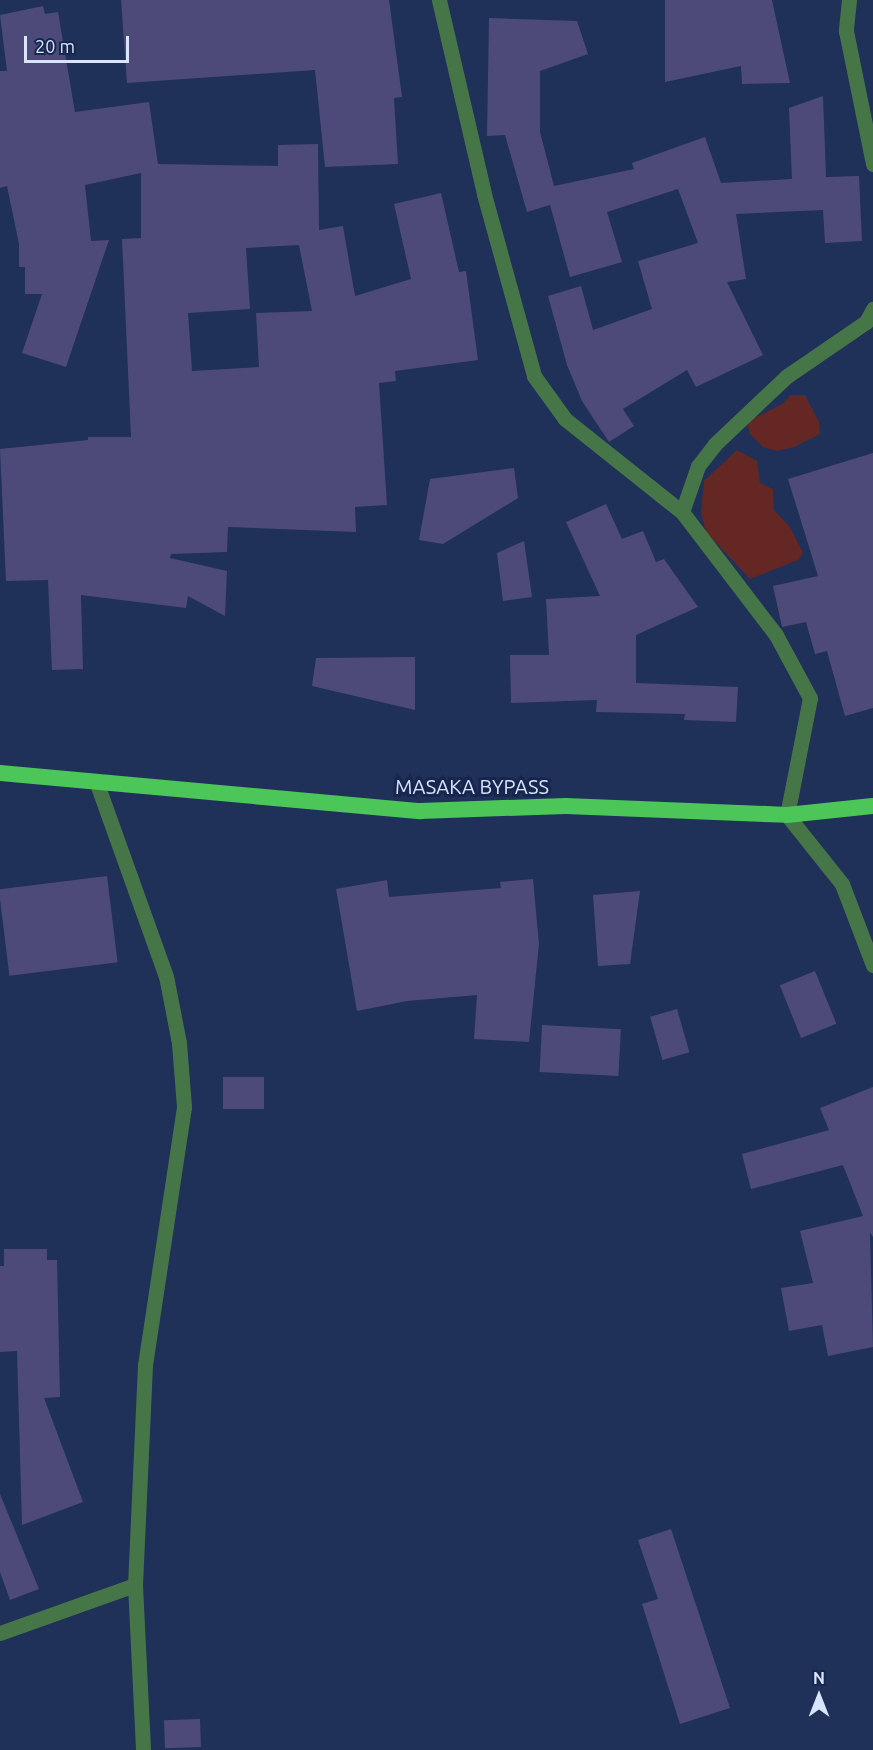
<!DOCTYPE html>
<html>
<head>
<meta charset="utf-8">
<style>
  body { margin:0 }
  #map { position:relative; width:873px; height:1750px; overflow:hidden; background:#1f3059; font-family:Ubuntu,sans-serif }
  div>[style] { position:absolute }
  .green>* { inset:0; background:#652724 }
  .building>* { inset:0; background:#4d4a79; transform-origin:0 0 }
  .minor>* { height:15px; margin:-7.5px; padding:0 7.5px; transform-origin:7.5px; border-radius:7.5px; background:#467648 }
  .trunk>* { height:16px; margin:-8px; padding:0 8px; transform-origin:8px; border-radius:8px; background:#4cc559 }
  span { translate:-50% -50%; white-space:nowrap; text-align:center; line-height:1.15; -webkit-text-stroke:6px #16264d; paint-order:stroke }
  .street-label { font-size:20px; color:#d9e5ff }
  .north { position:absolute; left:789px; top:1666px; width:60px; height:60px; -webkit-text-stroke:4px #16264d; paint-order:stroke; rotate:0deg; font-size:16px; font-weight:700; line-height:24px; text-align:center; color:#d9e5ff }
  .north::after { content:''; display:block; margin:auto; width:21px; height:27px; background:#d9e5ff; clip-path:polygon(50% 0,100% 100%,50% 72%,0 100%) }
  .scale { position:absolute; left:24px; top:36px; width:105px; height:27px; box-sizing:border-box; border:3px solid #d9e5ff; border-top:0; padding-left:8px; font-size:18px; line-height:21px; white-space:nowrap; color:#d9e5ff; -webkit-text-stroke:4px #16264d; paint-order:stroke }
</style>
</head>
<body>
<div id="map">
  <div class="green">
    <div style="clip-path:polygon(790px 395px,805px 395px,819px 422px,820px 434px,794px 447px,777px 451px,763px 447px,750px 434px,747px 422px,784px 403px)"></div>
    <div style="clip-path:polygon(737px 450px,757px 461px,760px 483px,773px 489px,774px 510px,790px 527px,803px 553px,798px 560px,750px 579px,706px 532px,701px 513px,704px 481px)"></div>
  </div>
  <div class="building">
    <div style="clip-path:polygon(121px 0,389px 0,402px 97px,394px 98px,398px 164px,325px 167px,315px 70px,127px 83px)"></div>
    <div style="clip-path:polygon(665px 0,772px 0,790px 83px,742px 84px,741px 66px,665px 82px)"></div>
    <div style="clip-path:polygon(evenodd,43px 6px,45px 14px,58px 12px,75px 112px,149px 102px,158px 164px,278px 166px,278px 145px,318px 144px,319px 230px,343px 226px,355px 296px,411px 279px,394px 204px,441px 193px,459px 272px,466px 271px,478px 360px,395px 371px,396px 381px,379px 383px,387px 505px,355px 507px,356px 532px,228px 527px,227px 552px,171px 554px,170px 558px,227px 571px,225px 616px,188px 596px,186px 608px,81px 595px,83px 669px,52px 670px,48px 580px,6px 581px,0 449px,88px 440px,88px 437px,131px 437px,122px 239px,141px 238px,141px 173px,85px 185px,91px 241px,109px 240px,66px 367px,22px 353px,42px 294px,25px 294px,25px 267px,19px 267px,19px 244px,7px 186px,0 188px,0 71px,7px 71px,0 15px,43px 6px,299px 245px,312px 311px,256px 313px,259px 367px,192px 371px,188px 313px,250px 309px,246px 248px,299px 245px)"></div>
    <div style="clip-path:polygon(489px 18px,577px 21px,588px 54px,540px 71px,540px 132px,554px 186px,634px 169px,632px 163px,705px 137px,721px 183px,792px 179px,789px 108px,823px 96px,826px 177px,859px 176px,862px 241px,825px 243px,823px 210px,736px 214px,746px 279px,727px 282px,763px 355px,696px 387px,687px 370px,623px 409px,634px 426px,609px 442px,582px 401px,567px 365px,548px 296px,581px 286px,593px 330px,652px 309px,638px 261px,698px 243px,678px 189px,607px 212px,622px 262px,570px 277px,550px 205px,527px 212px,505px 135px,487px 136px)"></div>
    <div style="clip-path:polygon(873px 453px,873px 708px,845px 716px,827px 651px,815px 654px,806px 622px,782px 627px,773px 586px,818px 576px,788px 479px)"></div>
    <div style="clip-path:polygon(514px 468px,518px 498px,443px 544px,419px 540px,430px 479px)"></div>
    <div style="clip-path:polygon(606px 504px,622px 539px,643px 531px,656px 562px,664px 559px,698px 607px,636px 635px,636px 683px,738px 687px,736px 722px,684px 720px,685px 714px,596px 712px,597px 700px,511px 703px,510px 655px,549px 655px,546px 599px,600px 596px,566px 522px)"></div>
    <div style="clip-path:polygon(524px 541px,532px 597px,503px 601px,497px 553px)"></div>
    <div style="clip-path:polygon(415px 657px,415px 710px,312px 686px,316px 658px)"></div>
    <div style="left:107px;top:876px;width:87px;height:109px;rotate:83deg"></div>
    <div style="clip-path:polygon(533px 879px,539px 944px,529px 1042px,474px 1039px,477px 995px,407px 1001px,357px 1011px,336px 889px,387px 880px,389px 897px,501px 888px,500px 882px)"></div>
    <div style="clip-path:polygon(640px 891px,630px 964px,598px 966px,593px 895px)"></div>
    <div style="left:815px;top:971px;width:57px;height:38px;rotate:68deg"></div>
    <div style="left:677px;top:1009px;width:45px;height:28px;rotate:74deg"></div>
    <div style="left:542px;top:1025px;width:79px;height:47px;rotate:3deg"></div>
    <div style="left:223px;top:1077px;width:41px;height:32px"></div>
    <div style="clip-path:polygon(873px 1087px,873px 1237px,870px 1233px,873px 1347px,828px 1356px,822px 1325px,789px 1331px,781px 1288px,813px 1283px,800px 1231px,863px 1216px,843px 1165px,751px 1189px,742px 1154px,829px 1130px,820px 1108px)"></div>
    <div style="clip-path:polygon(4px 1249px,47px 1249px,47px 1260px,57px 1260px,60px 1397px,44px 1398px,83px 1502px,22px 1525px,17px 1351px,0 1352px,0 1266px,4px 1266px)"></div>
    <div style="clip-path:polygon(0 1494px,39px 1589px,10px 1600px,0 1572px)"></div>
    <div style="clip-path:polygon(671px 1529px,730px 1708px,680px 1724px,642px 1604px,658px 1599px,638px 1540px)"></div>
    <div style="left:200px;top:1719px;width:28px;height:36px;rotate:88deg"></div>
  </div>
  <div class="minor">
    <div style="left:439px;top:0;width:199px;rotate:76.9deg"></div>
    <div style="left:484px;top:194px;width:189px;rotate:74.6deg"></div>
    <div style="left:534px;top:376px;width:53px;rotate:54.2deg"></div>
    <div style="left:565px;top:419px;width:149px;rotate:38.5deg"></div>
    <div style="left:682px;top:512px;width:155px;rotate:52.6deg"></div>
    <div style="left:776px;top:635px;width:72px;rotate:61.6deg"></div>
    <div style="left:810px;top:698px;width:119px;rotate:101.1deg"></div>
    <div style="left:787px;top:815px;width:88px;rotate:51.4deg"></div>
    <div style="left:842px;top:884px;width:87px;rotate:69.1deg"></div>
    <div style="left:849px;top:0;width:31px;rotate:96deg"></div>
    <div style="left:846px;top:31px;width:136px;rotate:78.5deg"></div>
    <div style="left:682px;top:512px;width:49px;rotate:-70.8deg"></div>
    <div style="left:698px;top:466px;width:28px;rotate:-52deg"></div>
    <div style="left:715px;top:444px;width:99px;rotate:-43.4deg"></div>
    <div style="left:787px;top:376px;width:96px;rotate:-34.4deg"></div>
    <div style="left:866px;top:322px;width:15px;rotate:-62deg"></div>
    <div style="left:96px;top:781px;width:207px;rotate:70.3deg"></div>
    <div style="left:166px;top:976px;width:68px;rotate:79deg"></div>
    <div style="left:179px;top:1043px;width:64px;rotate:85.5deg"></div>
    <div style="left:184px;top:1107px;width:261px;rotate:98.6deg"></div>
    <div style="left:145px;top:1365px;width:220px;rotate:92.6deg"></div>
    <div style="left:135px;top:1585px;width:165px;rotate:87.2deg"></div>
    <div style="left:0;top:1633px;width:143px;rotate:-19.6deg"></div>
  </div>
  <div class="trunk">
    <div style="left:0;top:773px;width:422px;rotate:5.2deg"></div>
    <div style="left:420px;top:811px;width:146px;rotate:-2deg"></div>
    <div style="left:566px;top:806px;width:221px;rotate:2.3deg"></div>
    <div style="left:787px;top:815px;width:86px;rotate:-6deg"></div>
  </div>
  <div class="street-label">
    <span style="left:472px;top:786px">MASAKA BYPASS</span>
  </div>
  <div class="north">N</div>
  <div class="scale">20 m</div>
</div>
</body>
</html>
